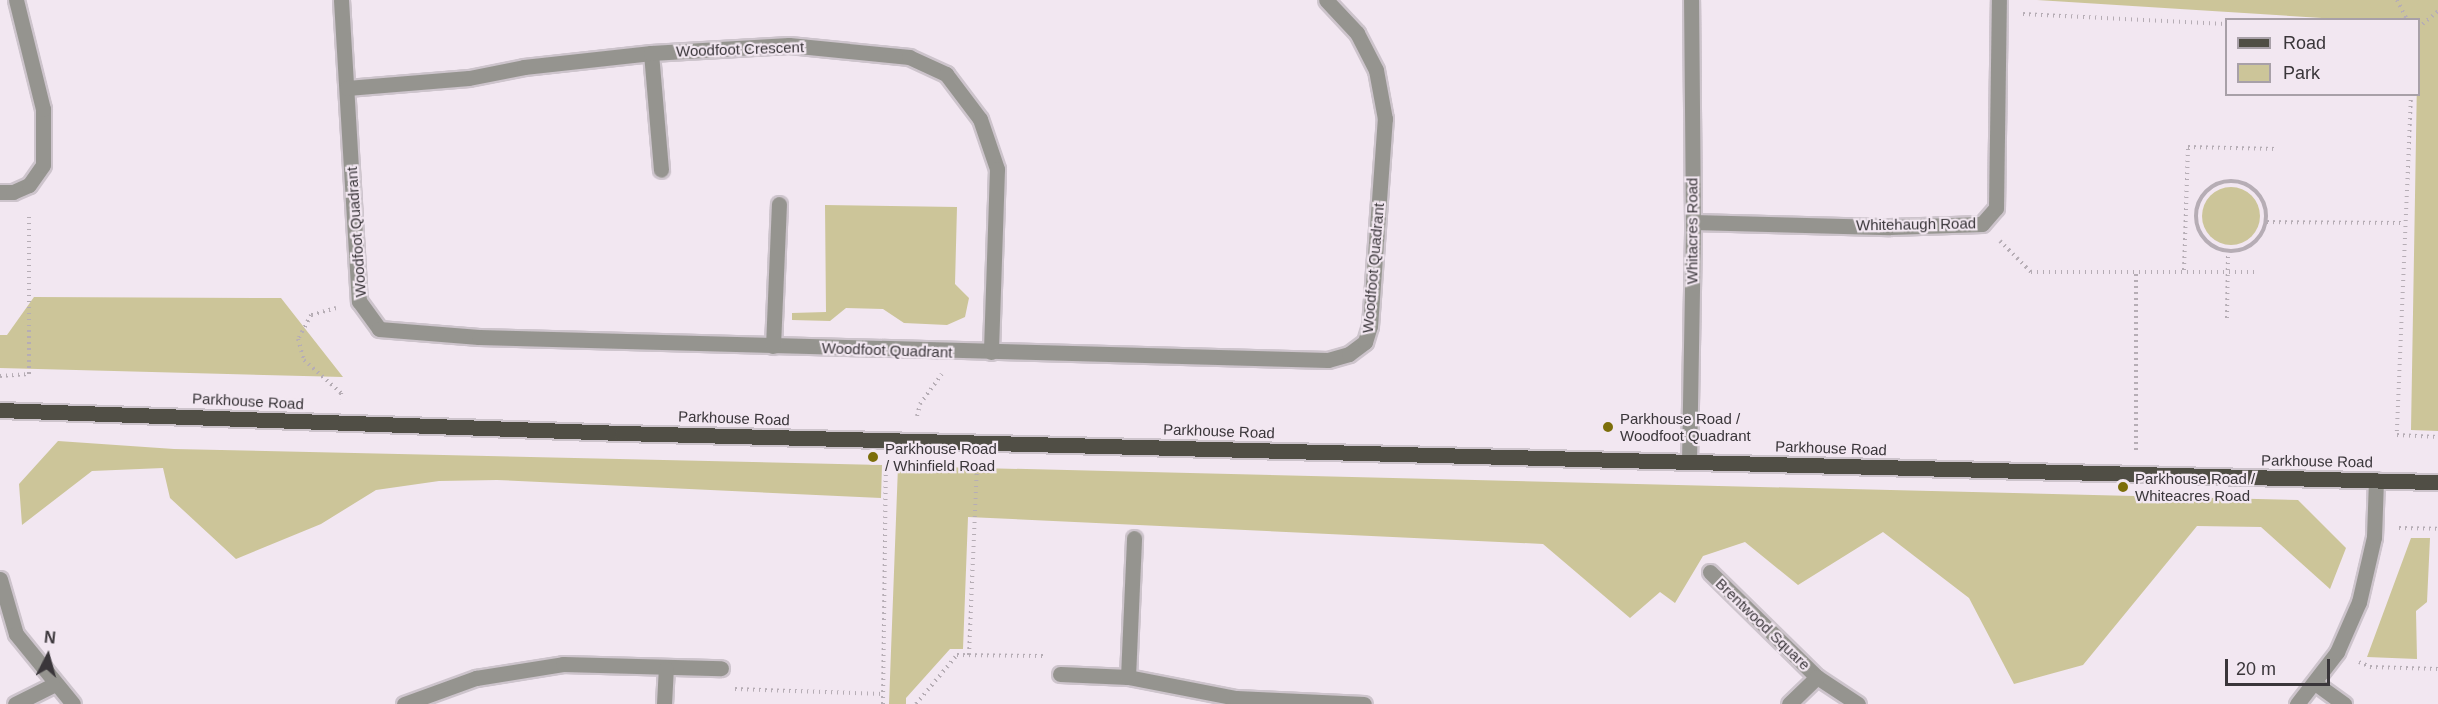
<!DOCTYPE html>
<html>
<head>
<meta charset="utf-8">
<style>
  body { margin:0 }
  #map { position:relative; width:2438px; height:704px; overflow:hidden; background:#f2e7f1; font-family:Helvetica,sans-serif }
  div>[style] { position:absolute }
  .green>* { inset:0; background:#ccc599 }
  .round { border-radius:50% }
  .path>* { height:4px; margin-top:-2px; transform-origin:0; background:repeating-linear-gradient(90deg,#b6adb5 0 1.5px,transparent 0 6px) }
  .path>.ring { margin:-2px; padding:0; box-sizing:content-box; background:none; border:4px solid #b6adb5; border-radius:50% }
  .roads { filter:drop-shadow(2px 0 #cdc4cc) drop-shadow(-2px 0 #cdc4cc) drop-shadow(0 2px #cdc4cc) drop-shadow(0 -2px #cdc4cc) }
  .minor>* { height:15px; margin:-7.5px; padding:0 7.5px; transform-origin:7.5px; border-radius:7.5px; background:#95948f }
  .major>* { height:15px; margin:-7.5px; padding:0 7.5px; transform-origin:7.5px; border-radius:7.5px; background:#504e45 }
  .dots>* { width:16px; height:16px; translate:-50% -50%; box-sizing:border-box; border:3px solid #f2e7f1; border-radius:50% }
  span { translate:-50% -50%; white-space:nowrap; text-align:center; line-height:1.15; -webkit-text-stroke:4.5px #f2e7f1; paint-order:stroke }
  .street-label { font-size:15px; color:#3a363a }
  .poi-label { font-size:15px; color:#3a363a }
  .left { translate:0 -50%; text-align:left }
  .legend { position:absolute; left:2225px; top:18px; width:195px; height:78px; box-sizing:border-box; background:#f2e7f1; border:2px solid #a8a0a8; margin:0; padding:8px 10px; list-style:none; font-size:18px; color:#3a363a }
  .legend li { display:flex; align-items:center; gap:12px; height:30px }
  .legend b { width:30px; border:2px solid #a8a0a8 }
  .north { position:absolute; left:18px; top:626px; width:60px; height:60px; -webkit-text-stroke:4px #f2e7f1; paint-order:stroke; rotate:6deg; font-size:16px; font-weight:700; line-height:24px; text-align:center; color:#3a363a }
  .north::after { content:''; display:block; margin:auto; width:21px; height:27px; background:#3a363a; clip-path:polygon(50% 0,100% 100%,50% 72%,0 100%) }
  .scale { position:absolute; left:2225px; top:659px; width:105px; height:27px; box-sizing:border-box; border:3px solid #3a363a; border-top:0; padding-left:8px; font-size:18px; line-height:21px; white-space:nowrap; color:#3a363a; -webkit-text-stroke:4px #f2e7f1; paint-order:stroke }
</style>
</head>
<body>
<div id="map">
  <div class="green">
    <div style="clip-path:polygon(2037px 0,2438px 0,2438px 431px,2411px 430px,2418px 20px,2338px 19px)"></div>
    <div class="round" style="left:2202px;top:187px;width:58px;height:58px"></div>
    <div style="clip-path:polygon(825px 205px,957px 207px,955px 284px,969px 298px,965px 317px,947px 325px,904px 323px,883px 309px,846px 308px,830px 321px,792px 320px,792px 313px,826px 312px)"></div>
    <div style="clip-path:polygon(34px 297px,281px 298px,343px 377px,0 368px,0 335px,7px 335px)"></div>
    <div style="clip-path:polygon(58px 441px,174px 449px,882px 465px,881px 498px,497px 480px,439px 481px,376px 490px,321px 524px,236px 559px,170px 498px,163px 468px,92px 471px,22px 525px,19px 484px)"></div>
    <div style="clip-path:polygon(898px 466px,2298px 500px,2346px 548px,2330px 589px,2261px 527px,2197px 526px,2083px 665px,2014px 684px,1969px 598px,1883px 532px,1798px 585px,1745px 542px,1703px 556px,1675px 603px,1660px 592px,1630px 618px,1543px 544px,968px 517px,963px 649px,950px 649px,906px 698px,906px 704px,889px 704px)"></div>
    <div style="clip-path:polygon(2411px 538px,2430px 538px,2427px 602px,2416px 611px,2417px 659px,2367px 657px)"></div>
  </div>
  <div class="path">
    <div style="left:2397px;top:0;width:22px;rotate:63deg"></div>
    <div style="left:2023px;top:14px;width:203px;rotate:2.8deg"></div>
    <div style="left:2418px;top:28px;width:26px;rotate:-40deg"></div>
    <div style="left:2411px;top:94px;width:341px;rotate:92.4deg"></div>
    <div style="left:2397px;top:435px;width:41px;rotate:2.8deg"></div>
    <div class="ring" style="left:2196px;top:181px;width:66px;height:66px"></div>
    <div style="left:2267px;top:222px;width:138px;rotate:0.4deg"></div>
    <div style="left:2000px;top:241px;width:44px;rotate:45deg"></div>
    <div style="left:2031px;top:272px;width:226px"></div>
    <div style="left:2184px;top:270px;width:123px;rotate:-88.1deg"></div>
    <div style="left:2188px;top:147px;width:89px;rotate:1.3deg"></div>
    <div style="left:336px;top:308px;width:26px;rotate:164deg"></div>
    <div style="left:311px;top:315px;width:27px;rotate:118deg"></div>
    <div style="left:298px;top:339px;width:22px;rotate:74deg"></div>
    <div style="left:304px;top:360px;width:50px;rotate:41.7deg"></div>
    <div style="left:341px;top:393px;width:6px;rotate:81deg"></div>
    <div style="left:2227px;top:318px;width:67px;rotate:-89.1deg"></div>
    <div style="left:0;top:376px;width:29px;rotate:-4deg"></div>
    <div style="left:29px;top:374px;width:162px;rotate:-90deg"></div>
    <div style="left:917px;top:416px;width:12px;rotate:-76deg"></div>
    <div style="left:920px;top:404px;width:37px;rotate:-54deg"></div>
    <div style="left:2136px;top:450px;width:179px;rotate:-90deg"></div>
    <div style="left:2399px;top:528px;width:39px;rotate:1deg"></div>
    <div style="left:969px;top:655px;width:188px;rotate:-87.6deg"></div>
    <div style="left:2359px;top:662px;width:12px;rotate:24deg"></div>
    <div style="left:2370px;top:667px;width:68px;rotate:1.7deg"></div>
    <div style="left:735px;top:689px;width:149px;rotate:1.9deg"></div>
    <div style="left:883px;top:704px;width:239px;rotate:-89.3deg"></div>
    <div style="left:916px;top:704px;width:64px;rotate:-50.1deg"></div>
    <div style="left:957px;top:655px;width:86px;rotate:0.7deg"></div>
  </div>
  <div class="roads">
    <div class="minor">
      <div style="left:341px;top:0;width:302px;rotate:86.6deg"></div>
      <div style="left:359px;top:301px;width:34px;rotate:54deg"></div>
      <div style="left:379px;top:329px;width:100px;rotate:4.6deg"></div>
      <div style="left:479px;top:337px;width:849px;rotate:1.55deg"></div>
      <div style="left:1328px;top:360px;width:22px;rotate:-16deg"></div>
      <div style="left:1349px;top:354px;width:20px;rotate:-37deg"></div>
      <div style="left:1365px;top:342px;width:17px;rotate:-73deg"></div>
      <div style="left:1370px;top:326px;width:208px;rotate:-85.9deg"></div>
      <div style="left:1385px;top:119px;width:50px;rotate:-100.4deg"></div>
      <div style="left:1376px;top:70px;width:42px;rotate:-117.2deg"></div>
      <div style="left:1357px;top:33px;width:45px;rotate:-133.2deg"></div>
      <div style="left:651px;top:53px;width:117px;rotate:85.1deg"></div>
      <div style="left:347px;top:88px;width:122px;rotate:-4.7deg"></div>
      <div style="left:469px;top:78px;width:56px;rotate:-11.3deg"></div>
      <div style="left:524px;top:67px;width:128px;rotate:-6.3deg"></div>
      <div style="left:651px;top:53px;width:138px;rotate:-3.3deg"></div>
      <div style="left:789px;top:45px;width:121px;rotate:5.7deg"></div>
      <div style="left:909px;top:57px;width:41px;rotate:24.7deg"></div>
      <div style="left:946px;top:74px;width:56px;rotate:52.9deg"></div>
      <div style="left:980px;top:119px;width:53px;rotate:71.2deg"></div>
      <div style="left:997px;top:169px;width:183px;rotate:91.9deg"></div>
      <div style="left:0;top:192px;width:13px"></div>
      <div style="left:13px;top:192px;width:17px;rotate:-24deg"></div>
      <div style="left:29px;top:185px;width:24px;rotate:-55deg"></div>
      <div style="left:43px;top:165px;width:56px;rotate:-90deg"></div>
      <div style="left:43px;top:109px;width:112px;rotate:-103.9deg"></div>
      <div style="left:1693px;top:222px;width:197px;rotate:1.5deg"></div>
      <div style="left:1890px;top:227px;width:92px;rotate:-1.9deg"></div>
      <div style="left:1982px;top:224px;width:21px;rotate:-49deg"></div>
      <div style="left:1996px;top:208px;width:208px;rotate:-89.2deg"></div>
      <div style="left:773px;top:346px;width:142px;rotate:-87.6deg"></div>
      <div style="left:1689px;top:462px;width:240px;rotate:-89deg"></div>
      <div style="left:1693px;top:222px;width:222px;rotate:-90.5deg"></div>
      <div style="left:1710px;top:572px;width:150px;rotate:44.5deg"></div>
      <div style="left:1817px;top:677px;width:49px;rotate:33.4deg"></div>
      <div style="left:0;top:579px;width:57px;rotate:73.8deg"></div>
      <div style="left:16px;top:634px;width:90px;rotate:50.8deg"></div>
      <div style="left:1060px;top:674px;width:68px;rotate:2.5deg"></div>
      <div style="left:1128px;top:677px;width:110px;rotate:11deg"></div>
      <div style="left:1236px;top:698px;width:128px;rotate:2.7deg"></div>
      <div style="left:1128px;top:677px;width:139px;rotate:-87.5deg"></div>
      <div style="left:2315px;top:683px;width:36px;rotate:36deg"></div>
      <div style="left:15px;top:704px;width:42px;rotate:-26.6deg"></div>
      <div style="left:404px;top:704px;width:77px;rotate:-19.9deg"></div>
      <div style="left:476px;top:678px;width:88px;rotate:-9.1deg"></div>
      <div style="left:563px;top:664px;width:158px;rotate:1.5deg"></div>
      <div style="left:664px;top:704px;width:35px;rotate:-87deg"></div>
      <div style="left:1789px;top:704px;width:39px;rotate:-44deg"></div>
      <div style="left:2297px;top:704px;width:66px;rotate:-52.4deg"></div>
      <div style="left:2337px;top:652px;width:55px;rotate:-66.3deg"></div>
      <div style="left:2359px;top:602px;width:67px;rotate:-77deg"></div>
      <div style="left:2374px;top:537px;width:57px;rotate:-88deg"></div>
    </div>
    <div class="major">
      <div style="left:0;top:410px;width:622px;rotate:2.12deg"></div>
      <div style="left:622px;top:433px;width:1817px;rotate:1.55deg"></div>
    </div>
  </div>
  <div class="dots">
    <div style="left:1608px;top:427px;background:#7c6e0a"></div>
    <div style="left:873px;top:457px;background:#7c6e0a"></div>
    <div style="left:2123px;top:487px;background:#7c6e0a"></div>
  </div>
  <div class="street-label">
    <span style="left:740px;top:49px;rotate:-2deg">Woodfoot Crescent</span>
    <span style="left:1916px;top:224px;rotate:-1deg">Whitehaugh Road</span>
    <span style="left:1692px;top:231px;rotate:-90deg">Whitacres Road</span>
    <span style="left:356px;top:232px;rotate:-94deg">Woodfoot Quadrant</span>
    <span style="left:1373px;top:268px;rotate:-85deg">Woodfoot Quadrant</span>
    <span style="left:887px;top:350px;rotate:2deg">Woodfoot Quadrant</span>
    <span style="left:248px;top:401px;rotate:3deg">Parkhouse Road</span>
    <span style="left:734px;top:418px;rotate:2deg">Parkhouse Road</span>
    <span style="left:1219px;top:431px;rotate:2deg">Parkhouse Road</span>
    <span style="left:1831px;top:448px;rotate:2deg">Parkhouse Road</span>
    <span style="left:2317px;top:461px;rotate:1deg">Parkhouse Road</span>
    <span style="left:1763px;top:624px;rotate:44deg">Brentwood Square</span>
  </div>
  <div class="poi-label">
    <span class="left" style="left:1620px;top:427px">Parkhouse Road /<br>Woodfoot Quadrant</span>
    <span class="left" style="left:885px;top:457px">Parkhouse Road<br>/ Whinfield Road</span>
    <span class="left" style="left:2135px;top:487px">Parkhouse Road /<br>Whiteacres Road</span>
  </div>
  <ul class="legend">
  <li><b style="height:8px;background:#504e45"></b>Road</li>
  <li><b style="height:16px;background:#ccc599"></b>Park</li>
  </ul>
  <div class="north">N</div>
  <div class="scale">20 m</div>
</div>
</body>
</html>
